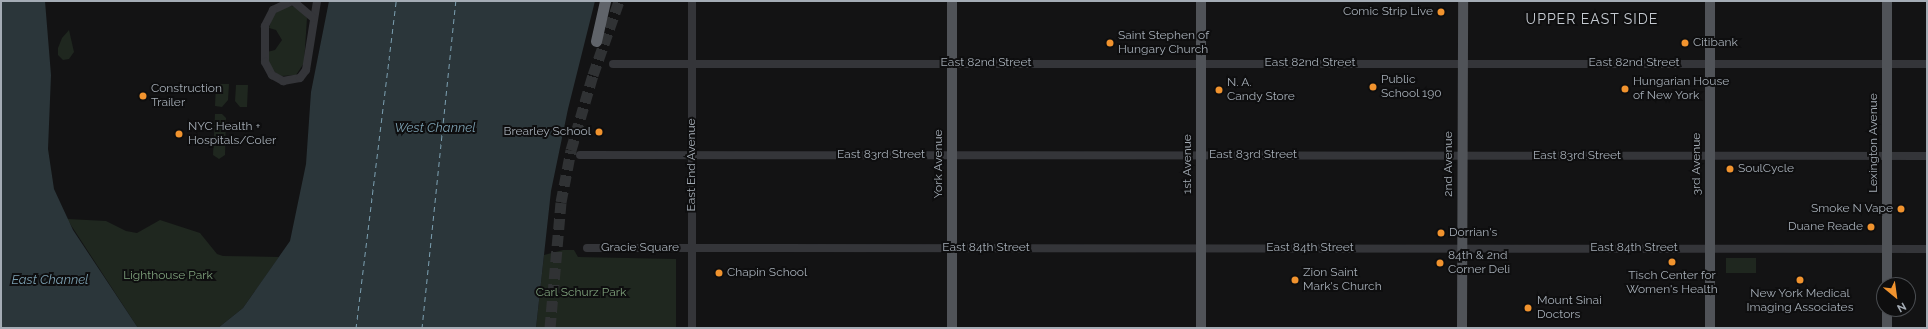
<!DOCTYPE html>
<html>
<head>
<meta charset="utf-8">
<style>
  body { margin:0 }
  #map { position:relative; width:1928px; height:329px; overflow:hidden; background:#131314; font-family:Raleway,sans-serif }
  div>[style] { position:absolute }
  .green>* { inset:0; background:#1f271f; transform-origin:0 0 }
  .water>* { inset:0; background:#2b363a }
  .ferry>* { height:1px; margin-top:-0.5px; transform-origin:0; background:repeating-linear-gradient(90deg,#7b9fb0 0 5px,transparent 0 9px) }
  .highway-tunnel>* { height:11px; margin-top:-5.5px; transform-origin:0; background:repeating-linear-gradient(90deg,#303234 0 11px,transparent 0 16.5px) }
  .minor>* { height:8px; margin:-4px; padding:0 4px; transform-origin:4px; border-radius:4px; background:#343539 }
  .major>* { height:10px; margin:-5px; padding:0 5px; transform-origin:5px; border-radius:5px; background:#505358 }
  .highway>* { height:11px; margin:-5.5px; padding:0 5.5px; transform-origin:5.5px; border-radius:5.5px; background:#60646a }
  .dots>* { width:11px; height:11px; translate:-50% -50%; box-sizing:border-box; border:2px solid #0e0e0f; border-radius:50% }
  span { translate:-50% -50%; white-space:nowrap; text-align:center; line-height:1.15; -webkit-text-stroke:4px #0e0e0f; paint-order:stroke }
  .poi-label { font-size:12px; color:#a4acb5 }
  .right { translate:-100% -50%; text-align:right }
  .left { translate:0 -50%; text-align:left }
  .street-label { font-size:12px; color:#a4acb5 }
  .park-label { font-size:12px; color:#7ea07b }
  .water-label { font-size:13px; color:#7b9fb0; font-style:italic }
  .quarter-label { font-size:14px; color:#c5cad1; letter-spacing:1px }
  .frame { position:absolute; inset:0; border:2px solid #a4acb5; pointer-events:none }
  .north { position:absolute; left:1876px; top:277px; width:40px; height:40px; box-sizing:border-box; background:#0e0e0f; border:1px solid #4a4d51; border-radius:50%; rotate:151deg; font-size:11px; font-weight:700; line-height:16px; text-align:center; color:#a4acb5 }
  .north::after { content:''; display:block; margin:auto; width:14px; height:18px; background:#f1932e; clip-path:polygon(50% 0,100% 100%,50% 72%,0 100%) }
</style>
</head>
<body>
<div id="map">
  <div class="green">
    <div style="clip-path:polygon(292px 6px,299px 8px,307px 18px,304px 63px,296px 75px,282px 76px,277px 74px,268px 64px,267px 52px,275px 50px,282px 40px,276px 30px,269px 28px,273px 15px,284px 7px)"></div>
    <div style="clip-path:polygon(69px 30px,74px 52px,69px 59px,63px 60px,58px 55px,58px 48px,62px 38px)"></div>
    <div style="clip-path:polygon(216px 84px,229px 84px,228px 100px,222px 107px,215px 106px)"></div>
    <div style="clip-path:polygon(236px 85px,248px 85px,247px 107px,240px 107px,235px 101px)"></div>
    <div style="clip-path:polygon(215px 114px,222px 114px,226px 118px,225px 155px,219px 159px,213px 155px)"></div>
    <div style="clip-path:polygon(67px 219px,106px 221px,126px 231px,137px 233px,160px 220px,200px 233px,217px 254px,223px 256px,279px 257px,243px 308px,218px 328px,138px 328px)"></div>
    <div style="clip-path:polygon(563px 250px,574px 250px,578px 257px,676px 259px,676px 328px,536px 328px,544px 255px)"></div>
    <div style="left:1726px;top:258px;width:30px;height:15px"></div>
  </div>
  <div class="water">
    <div style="clip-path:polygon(1px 1px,45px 1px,51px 75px,48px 149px,54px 189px,73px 230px,138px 328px,1px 328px)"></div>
    <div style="clip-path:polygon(329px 1px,595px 1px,568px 109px,551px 191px,536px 328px,218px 328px,243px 308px,290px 241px,306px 164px,311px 92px)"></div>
  </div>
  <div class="ferry">
    <div style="left:356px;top:328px;width:329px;rotate:-83deg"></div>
    <div style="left:422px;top:328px;width:329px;rotate:-84.1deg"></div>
  </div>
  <div class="highway-tunnel">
    <div style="left:550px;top:328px;width:126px;rotate:-85deg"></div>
    <div style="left:561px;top:202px;width:53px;rotate:-79.1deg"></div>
    <div style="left:571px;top:150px;width:78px;rotate:-73.7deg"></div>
    <div style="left:593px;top:75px;width:78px;rotate:-70.6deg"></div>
  </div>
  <div class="minor">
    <div style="left:292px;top:1px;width:21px;rotate:155deg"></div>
    <div style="left:273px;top:10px;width:18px;rotate:117deg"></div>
    <div style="left:265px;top:26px;width:36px;rotate:90deg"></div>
    <div style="left:265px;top:62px;width:15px;rotate:62deg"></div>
    <div style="left:272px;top:75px;width:13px;rotate:29deg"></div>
    <div style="left:283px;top:81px;width:17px;rotate:-10deg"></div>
    <div style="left:300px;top:78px;width:10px;rotate:-53deg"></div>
    <div style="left:306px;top:70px;width:70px;rotate:-80.9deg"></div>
    <div style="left:293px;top:1px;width:26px;rotate:40deg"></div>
    <div style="left:613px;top:64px;width:1314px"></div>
    <div style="left:580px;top:155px;width:1347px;rotate:0.04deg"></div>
    <div style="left:587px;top:248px;width:1340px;rotate:0.04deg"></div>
    <div style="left:692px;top:328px;width:327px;rotate:-90deg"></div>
  </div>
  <div class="major">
    <div style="left:1887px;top:285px;width:284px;rotate:-90deg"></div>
    <div style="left:952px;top:328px;width:327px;rotate:-90deg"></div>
    <div style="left:1201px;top:328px;width:327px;rotate:-90deg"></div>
    <div style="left:1462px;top:328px;width:327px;rotate:-89.8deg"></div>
    <div style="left:1710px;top:328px;width:327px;rotate:-90deg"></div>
    <div style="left:1887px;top:328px;width:19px;rotate:-90deg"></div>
  </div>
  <div class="highway">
    <div style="left:596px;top:41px;width:41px;rotate:-77.3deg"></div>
  </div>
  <div class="dots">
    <div style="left:1441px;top:12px;background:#f1932e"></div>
    <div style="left:1110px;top:43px;background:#f1932e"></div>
    <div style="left:1685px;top:43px;background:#f1932e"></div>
    <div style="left:1373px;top:87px;background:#f1932e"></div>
    <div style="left:1625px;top:89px;background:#f1932e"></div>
    <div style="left:1219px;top:90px;background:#f1932e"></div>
    <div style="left:143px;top:96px;background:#f1932e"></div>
    <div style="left:599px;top:132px;background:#f1932e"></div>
    <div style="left:179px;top:134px;background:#f1932e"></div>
    <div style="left:1730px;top:169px;background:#f1932e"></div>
    <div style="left:1901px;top:209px;background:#f1932e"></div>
    <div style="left:1871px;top:227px;background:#f1932e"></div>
    <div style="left:1441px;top:233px;background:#f1932e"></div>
    <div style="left:1672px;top:262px;background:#f1932e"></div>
    <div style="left:1440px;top:263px;background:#f1932e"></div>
    <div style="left:719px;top:273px;background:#f1932e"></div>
    <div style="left:1295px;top:280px;background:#f1932e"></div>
    <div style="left:1800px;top:280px;background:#f1932e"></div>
    <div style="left:1528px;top:308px;background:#f1932e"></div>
  </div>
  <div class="poi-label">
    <span class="right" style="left:1433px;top:12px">Comic Strip Live</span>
    <span class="left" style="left:1118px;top:43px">Saint Stephen of<br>Hungary Church</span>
    <span class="left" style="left:1693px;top:43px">Citibank</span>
    <span class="left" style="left:1381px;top:87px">Public<br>School 190</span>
    <span class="left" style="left:1633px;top:89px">Hungarian House<br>of New York</span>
    <span class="left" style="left:1227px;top:90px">N. A.<br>Candy Store</span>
    <span class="left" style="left:151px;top:96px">Construction<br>Trailer</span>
    <span class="left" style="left:188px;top:134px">NYC Health +<br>Hospitals/Coler</span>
    <span class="right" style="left:591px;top:132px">Brearley School</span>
    <span class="left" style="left:1738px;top:169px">SoulCycle</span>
    <span class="right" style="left:1893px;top:209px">Smoke N Vape</span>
    <span class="right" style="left:1863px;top:227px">Duane Reade</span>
    <span class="left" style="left:1449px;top:233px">Dorrian's</span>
    <span class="left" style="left:1448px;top:263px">84th &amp; 2nd<br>Corner Deli</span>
    <span class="left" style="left:727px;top:273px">Chapin School</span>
    <span class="left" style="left:1303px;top:280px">Zion Saint<br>Mark's Church</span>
    <span style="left:1672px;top:283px">Tisch Center for<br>Women's Health</span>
    <span style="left:1800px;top:301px">New York Medical<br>Imaging Associates</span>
    <span class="left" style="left:1537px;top:308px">Mount Sinai<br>Doctors</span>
  </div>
  <div class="street-label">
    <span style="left:986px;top:63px">East 82nd Street</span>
    <span style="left:1310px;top:63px">East 82nd Street</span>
    <span style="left:1634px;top:63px">East 82nd Street</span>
    <span style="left:1874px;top:143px;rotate:-90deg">Lexington Avenue</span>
    <span style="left:881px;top:155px">East 83rd Street</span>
    <span style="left:1253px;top:155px">East 83rd Street</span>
    <span style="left:1577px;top:156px">East 83rd Street</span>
    <span style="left:939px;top:164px;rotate:-90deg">York Avenue</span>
    <span style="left:1188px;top:164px;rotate:-90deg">1st Avenue</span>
    <span style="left:1449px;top:164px;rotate:-90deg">2nd Avenue</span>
    <span style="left:1697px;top:164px;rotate:-90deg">3rd Avenue</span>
    <span style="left:692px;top:165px;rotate:-90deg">East End Avenue</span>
    <span style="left:640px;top:248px">Gracie Square</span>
    <span style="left:986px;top:248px">East 84th Street</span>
    <span style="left:1310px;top:248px">East 84th Street</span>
    <span style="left:1634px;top:248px">East 84th Street</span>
  </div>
  <div class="park-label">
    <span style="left:168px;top:276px">Lighthouse Park</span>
    <span style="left:581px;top:293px">Carl Schurz Park</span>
  </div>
  <div class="water-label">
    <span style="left:435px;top:128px">West Channel</span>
    <span style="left:50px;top:280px">East Channel</span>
  </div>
  <div class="quarter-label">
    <span style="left:1592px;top:19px">UPPER EAST SIDE</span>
  </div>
  <div class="frame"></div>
  <div class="north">N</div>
</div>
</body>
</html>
